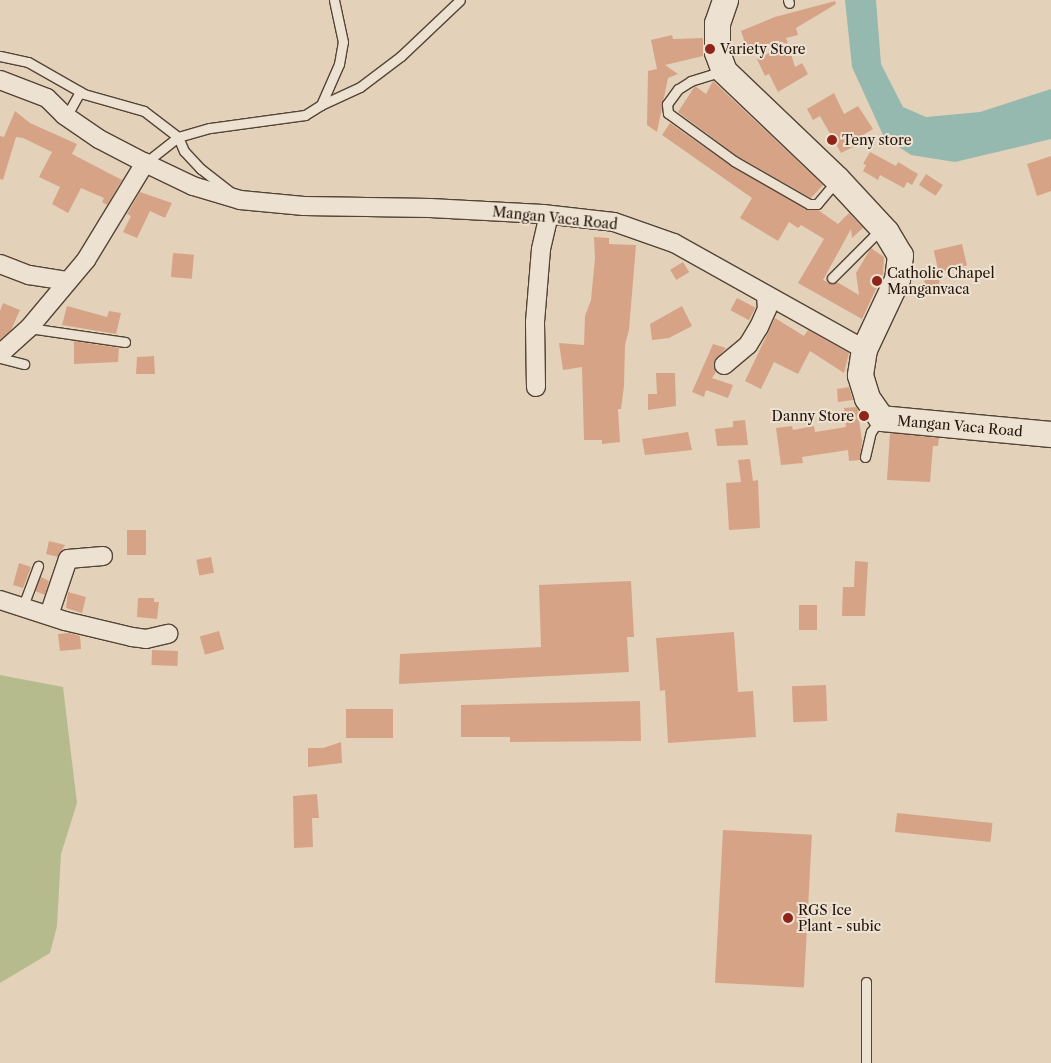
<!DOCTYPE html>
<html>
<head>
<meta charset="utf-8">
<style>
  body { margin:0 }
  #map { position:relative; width:1051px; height:1063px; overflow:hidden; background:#e3d2b9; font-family:"Libre Caslon Text",serif }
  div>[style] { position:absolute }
  .green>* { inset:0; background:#b6bb8e }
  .water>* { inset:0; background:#95b8af }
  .building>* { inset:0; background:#d7a386; transform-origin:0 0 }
  .roads { filter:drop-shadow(1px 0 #544436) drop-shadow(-1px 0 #544436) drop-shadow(0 1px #544436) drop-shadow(0 -1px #544436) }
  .lane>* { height:9px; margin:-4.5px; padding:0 4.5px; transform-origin:4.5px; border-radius:4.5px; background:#ede2d2 }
  .street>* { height:18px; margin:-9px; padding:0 9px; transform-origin:9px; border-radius:9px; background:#ede2d2 }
  .secondary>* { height:25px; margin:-12.5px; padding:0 12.5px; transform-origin:12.5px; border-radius:12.5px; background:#ede2d2 }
  .dots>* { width:14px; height:14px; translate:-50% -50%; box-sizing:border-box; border:2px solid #ede2d2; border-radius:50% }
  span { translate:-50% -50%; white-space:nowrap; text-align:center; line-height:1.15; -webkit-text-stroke:4px #ede2d2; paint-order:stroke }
  .poi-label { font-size:14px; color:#24140b }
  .left { translate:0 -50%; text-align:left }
  .right { translate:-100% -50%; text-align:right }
  .street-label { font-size:14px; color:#24140b }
</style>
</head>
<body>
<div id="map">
  <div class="green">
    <div style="clip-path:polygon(0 675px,63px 687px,77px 803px,61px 854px,57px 926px,50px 953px,0 983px)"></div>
  </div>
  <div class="water">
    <div style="clip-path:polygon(845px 0,876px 0,881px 64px,903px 107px,926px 117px,980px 112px,1051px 89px,1051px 139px,955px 162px,911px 155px,884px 137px,852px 67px)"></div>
  </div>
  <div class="building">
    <div style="clip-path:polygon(835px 1px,836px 4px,796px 28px,798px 35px,786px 38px,788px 43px,747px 49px,741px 31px,775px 17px)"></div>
    <div style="clip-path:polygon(672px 35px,673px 39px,703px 38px,703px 56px,665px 65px,678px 74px,668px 78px,657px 132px,647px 125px,648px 71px,657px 69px,651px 40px)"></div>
    <div style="clip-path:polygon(788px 44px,795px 67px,802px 63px,808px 74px,778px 92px,769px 74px,765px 76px,757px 59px)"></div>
    <div style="clip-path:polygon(713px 81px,823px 185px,811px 198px,737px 156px,678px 112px,695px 86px,706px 94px)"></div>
    <div style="clip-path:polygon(834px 93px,844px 114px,858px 106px,873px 129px,852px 142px,857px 145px,841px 153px,820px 116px,813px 120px,807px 109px)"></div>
    <div style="clip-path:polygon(15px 111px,30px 123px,77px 144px,72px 154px,122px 180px,107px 205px,102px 202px,104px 198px,81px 188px,68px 213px,52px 204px,60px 187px,39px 177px,52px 152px,23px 138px,16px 137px,3px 180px,0 179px,0 136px,4px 137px)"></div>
    <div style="clip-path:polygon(670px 123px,731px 166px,806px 209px,818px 210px,838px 224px,849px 213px,863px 228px,852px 238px,851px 229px,823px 280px,831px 284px,837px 282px,859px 295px,856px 273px,871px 248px,884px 257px,883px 274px,862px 319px,798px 283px,824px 239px,801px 225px,798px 228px,789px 222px,778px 241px,740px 218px,752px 198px,662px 135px)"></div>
    <div style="clip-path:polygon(870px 152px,896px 166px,898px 162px,918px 174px,912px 185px,907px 182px,904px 188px,880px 175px,878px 180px,863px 171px,866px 165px,863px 164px)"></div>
    <div style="clip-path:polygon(1051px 156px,1051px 191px,1037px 196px,1027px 164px)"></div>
    <div style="left:926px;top:174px;width:20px;height:13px;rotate:33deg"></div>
    <div style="clip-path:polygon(140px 192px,172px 203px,165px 218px,150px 211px,137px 238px,123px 232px,131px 216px,127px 214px)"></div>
    <div style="clip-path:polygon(594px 237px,609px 238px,609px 244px,636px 245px,629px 330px,625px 345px,624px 386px,621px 409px,618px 409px,620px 442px,602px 444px,602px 440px,584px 440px,582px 367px,563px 370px,559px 343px,584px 345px,585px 316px,591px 300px,595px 258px)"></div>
    <div style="left:962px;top:244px;width:22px;height:29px;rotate:77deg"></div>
    <div style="left:173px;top:253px;width:21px;height:24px;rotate:5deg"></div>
    <div style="left:683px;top:262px;width:12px;height:15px;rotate:59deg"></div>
    <div style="left:939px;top:273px;width:20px;height:15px;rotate:87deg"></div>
    <div style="left:737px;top:298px;width:21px;height:14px;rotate:28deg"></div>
    <div style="clip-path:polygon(3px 303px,20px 310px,11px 330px,0 340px,0 311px)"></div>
    <div style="clip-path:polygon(67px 306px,107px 317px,109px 311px,121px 313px,116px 334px,62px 325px)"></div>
    <div style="clip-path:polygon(682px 306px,692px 326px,669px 338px,652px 340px,650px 324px)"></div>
    <div style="clip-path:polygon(775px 318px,804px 336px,808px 330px,849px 353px,844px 373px,810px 351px,798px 374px,774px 362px,761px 389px,745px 381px)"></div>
    <div style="clip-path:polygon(74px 341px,119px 348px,118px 362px,74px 364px)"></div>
    <div style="clip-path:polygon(713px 344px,726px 348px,714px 361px,716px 372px,712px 378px,733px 385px,728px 398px,706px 390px,704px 397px,692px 392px)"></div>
    <div style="clip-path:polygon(154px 356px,155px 374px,136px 374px,137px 357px)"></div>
    <div style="clip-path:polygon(656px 373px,675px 373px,676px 406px,648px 410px,648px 394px,657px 394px)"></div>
    <div style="clip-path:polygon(849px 387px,853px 400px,838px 402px,837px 389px)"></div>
    <div style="clip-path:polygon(856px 407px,864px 419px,859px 419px,862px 441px,860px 460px,849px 461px,848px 450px,802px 457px,803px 463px,781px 465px,776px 428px,792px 426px,793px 430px,814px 426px,815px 432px,846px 427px,844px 408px)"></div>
    <div style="clip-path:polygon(745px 420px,748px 445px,717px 446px,715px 429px,733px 427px,733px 421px)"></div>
    <div style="clip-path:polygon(688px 432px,692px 450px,645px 455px,642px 439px)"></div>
    <div style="clip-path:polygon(890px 433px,939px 438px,938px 446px,933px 446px,930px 482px,887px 480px)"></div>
    <div style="clip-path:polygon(750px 459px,753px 481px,758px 480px,760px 528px,729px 530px,726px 483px,741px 482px,738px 460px)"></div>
    <div style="left:127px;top:530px;width:19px;height:25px"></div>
    <div style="clip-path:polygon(49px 541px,65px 545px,58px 557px,46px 554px)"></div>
    <div style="left:211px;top:557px;width:16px;height:15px;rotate:79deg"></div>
    <div style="clip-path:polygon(855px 561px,868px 562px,865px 616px,842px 616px,843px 587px,854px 587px)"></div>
    <div style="clip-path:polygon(19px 563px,31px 567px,23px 588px,13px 585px)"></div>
    <div style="clip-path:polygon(41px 577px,49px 581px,45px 595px,35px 591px)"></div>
    <div style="clip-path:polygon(631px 581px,634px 637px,627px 637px,629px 672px,399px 684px,400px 654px,541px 647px,539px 585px)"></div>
    <div style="clip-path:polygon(68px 592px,86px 597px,82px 613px,66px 608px)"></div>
    <div style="clip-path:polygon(138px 598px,154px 598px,154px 602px,159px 602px,157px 619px,137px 617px)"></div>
    <div style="left:799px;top:605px;width:18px;height:25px"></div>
    <div style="left:219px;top:631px;width:19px;height:20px;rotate:74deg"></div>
    <div style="clip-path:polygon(734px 632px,738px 692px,753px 691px,756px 737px,668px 743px,665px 690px,660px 691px,656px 638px)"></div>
    <div style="clip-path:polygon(69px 633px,80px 636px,81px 649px,60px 651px,58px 634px)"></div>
    <div style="left:152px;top:650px;width:26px;height:15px;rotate:2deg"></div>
    <div style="left:826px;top:685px;width:36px;height:34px;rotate:88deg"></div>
    <div style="clip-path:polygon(640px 701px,641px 741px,510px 742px,510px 737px,461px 737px,461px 705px)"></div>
    <div style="left:393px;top:709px;width:29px;height:47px;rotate:90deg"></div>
    <div style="clip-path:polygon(341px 742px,342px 763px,308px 767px,308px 748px,323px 748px)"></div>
    <div style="clip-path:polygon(317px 794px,319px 818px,312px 818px,313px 847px,294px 848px,293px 796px)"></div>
    <div style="left:897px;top:813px;width:96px;height:19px;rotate:6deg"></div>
    <div style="left:723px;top:830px;width:89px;height:153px;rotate:3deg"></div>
  </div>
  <div class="roads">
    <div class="lane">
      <div style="left:788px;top:0;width:3px;rotate:72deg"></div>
      <div style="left:0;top:56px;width:29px;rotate:12deg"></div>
      <div style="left:28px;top:62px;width:64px;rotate:29.7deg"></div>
      <div style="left:84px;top:94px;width:62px;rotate:15.8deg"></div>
      <div style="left:144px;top:111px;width:43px;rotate:37.4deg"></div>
      <div style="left:178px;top:137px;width:15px;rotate:67deg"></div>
      <div style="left:184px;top:151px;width:25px;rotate:47deg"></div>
      <div style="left:201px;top:169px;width:37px;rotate:38deg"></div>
      <div style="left:723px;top:71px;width:34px;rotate:163deg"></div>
      <div style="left:691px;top:81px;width:15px;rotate:148deg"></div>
      <div style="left:678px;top:89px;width:19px;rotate:126deg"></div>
      <div style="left:667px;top:104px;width:9px;rotate:84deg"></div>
      <div style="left:668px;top:113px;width:82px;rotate:36deg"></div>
      <div style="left:734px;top:161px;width:86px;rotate:29.8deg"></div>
      <div style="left:809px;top:204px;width:8px"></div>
      <div style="left:817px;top:204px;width:30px;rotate:-50deg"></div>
      <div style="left:321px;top:105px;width:43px;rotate:-24.8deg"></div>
      <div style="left:360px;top:87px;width:51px;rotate:-37.1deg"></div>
      <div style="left:401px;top:56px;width:81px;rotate:-43.5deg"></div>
      <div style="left:66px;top:117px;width:29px;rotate:-61deg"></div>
      <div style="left:145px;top:163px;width:42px;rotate:-38.2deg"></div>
      <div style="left:178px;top:137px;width:33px;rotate:-16deg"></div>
      <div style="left:210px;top:128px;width:96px;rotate:-7.8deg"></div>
      <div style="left:305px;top:115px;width:19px;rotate:-32deg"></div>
      <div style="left:321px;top:105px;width:45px;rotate:-66.3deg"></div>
      <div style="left:339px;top:64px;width:22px;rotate:-80deg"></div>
      <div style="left:343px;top:42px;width:43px;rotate:-102.1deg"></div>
      <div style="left:832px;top:278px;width:69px;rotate:-45deg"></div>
      <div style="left:29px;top:328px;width:97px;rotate:8.3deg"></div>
      <div style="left:0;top:358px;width:25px;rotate:14deg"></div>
      <div style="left:865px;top:457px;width:26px;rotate:-77deg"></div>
      <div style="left:871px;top:432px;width:16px;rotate:-55deg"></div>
      <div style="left:23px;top:606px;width:43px;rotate:-69.4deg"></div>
      <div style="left:866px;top:1063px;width:81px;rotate:-90deg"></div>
    </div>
    <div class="street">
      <div style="left:0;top:80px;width:50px;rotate:21deg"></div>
      <div style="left:47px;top:98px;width:24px;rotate:45deg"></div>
      <div style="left:64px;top:115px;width:42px;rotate:34.4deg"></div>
      <div style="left:99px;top:139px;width:52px;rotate:27.6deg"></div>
      <div style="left:145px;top:163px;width:53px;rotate:25.6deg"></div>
      <div style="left:193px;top:186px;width:49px;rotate:16.6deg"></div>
      <div style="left:240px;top:200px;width:64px;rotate:5.4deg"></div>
      <div style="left:304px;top:206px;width:126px;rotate:0.9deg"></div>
      <div style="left:430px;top:208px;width:113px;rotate:3deg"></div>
      <div style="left:543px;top:214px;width:71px;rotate:6.4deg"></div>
      <div style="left:614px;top:222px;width:64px;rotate:19.3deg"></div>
      <div style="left:674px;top:243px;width:218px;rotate:29.2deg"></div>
      <div style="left:0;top:264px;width:31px;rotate:21deg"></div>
      <div style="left:29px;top:275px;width:38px;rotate:9deg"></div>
      <div style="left:0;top:354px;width:39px;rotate:-42deg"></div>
      <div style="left:29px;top:328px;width:89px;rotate:-50deg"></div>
      <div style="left:86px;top:260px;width:114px;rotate:-58.7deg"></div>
      <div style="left:724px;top:365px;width:31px;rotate:-40deg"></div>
      <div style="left:748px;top:345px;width:21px;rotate:-59deg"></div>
      <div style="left:759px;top:327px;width:20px;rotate:-66deg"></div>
      <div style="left:767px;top:309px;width:13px;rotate:-94deg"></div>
      <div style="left:536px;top:387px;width:65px;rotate:-90.9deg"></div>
      <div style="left:535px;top:322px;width:73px;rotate:-85.3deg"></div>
      <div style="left:541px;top:249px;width:35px;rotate:-77deg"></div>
      <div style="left:0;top:600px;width:68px;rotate:17.9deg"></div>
      <div style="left:65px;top:621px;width:69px;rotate:13.4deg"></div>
      <div style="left:132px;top:637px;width:14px;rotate:8deg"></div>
      <div style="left:146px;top:639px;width:23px;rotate:-13deg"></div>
      <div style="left:49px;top:615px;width:59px;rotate:-71.3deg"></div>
      <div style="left:68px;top:559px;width:35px;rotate:-5deg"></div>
    </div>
    <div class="secondary">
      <div style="left:725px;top:0;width:24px;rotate:109deg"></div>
      <div style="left:717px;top:23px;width:29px;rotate:90deg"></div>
      <div style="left:717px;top:52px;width:20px;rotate:70deg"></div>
      <div style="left:724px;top:71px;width:156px;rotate:43.7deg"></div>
      <div style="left:837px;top:179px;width:72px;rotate:47.2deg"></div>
      <div style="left:886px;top:232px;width:27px;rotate:59deg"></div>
      <div style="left:900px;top:255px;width:24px;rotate:97deg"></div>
      <div style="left:897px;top:279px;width:77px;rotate:115.2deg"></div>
      <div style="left:864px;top:349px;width:26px;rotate:99deg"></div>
      <div style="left:860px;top:375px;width:24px;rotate:73deg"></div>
      <div style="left:867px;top:398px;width:24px;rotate:55deg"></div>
      <div style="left:881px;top:418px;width:171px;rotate:5.4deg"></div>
    </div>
  </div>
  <div class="dots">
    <div style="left:710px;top:49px;background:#8f2418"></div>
    <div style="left:832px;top:140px;background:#8f2418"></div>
    <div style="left:877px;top:281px;background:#8f2418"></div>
    <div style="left:864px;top:416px;background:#8f2418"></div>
    <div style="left:788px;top:918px;background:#8f2418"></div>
  </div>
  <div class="poi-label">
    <span class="left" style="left:720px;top:49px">Variety Store</span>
    <span class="left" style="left:842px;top:140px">Teny store</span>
    <span class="left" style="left:887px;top:281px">Catholic Chapel<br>Manganvaca</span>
    <span class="right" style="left:854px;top:416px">Danny Store</span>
    <span class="left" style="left:798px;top:918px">RGS Ice<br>Plant - subic</span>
  </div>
  <div class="street-label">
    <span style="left:555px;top:218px;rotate:6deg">Mangan Vaca Road</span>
    <span style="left:960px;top:426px;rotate:5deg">Mangan Vaca Road</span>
  </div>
</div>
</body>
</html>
